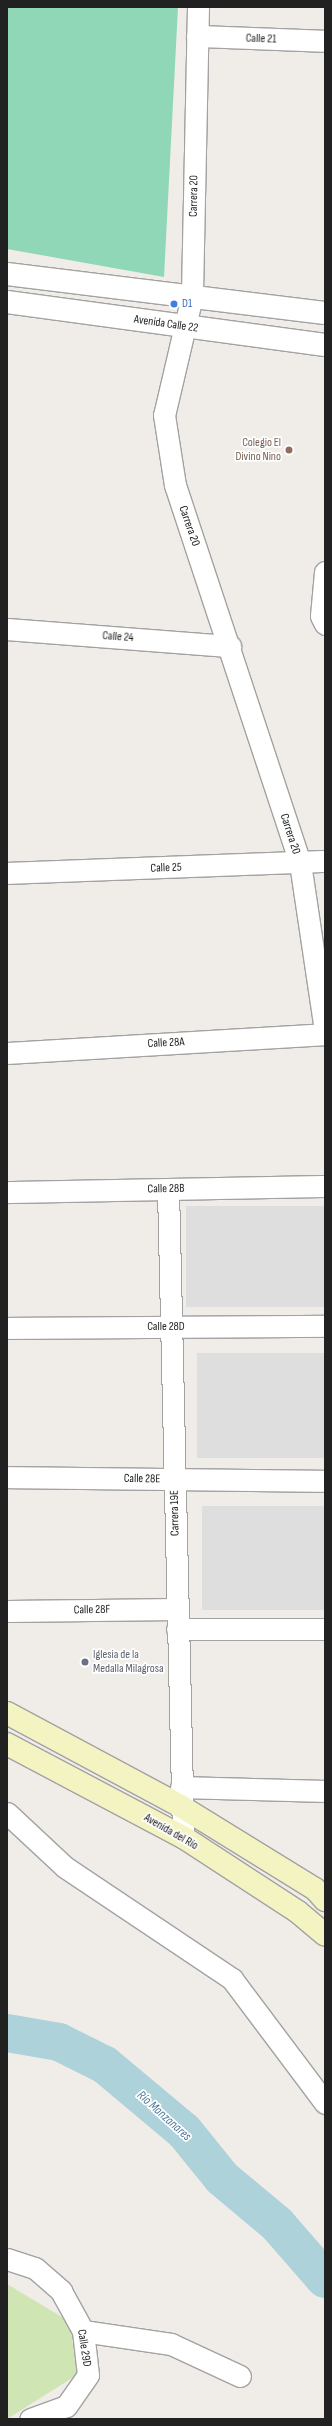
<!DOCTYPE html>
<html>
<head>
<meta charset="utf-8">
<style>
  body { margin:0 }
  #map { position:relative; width:332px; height:2426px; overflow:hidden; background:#f0ede9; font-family:"Sofia Sans Condensed",sans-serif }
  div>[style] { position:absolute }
  .residential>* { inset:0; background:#dfdede; transform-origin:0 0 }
  .grass>* { inset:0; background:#cfe5b4 }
  .pitch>* { inset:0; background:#8fd7b7 }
  .river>* { height:38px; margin:-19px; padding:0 19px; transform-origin:19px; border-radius:19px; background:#aed2da }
  .roads { filter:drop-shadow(1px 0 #a2a2a2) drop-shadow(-1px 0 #a2a2a2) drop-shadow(0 1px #a2a2a2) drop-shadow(0 -1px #a2a2a2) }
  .minor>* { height:21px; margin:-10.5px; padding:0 10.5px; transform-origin:10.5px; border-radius:10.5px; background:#fff }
  .tertiary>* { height:22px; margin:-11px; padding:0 11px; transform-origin:11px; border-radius:11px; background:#fff }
  .secondary>* { height:22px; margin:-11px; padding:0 11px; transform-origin:11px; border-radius:11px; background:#f4f4c3 }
  .dots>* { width:11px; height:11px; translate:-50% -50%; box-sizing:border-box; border:2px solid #fff; border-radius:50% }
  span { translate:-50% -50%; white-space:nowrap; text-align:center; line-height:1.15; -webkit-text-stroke:3.5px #fff; paint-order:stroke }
  .street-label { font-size:12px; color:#212121 }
  .shop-label { font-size:12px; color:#366cbe }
  .left { translate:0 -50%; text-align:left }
  .education-label { font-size:12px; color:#785e54 }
  .right { translate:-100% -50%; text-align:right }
  .worship-label { font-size:12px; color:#5b616d }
  .water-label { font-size:13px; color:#4e789a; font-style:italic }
  .frame { position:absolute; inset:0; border:8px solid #212121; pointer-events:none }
</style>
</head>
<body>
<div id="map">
  <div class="residential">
    <div style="left:325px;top:1206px;width:101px;height:139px;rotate:90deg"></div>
    <div style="left:325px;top:1353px;width:105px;height:128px;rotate:90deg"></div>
    <div style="left:325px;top:1506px;width:104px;height:123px;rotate:90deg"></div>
  </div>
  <div class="grass">
    <div style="clip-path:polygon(7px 2284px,70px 2322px,77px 2375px,7px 2419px)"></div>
  </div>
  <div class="pitch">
    <div style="clip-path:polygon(7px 7px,178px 7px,164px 277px,7px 249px)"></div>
  </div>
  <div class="river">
    <div style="left:7px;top:2033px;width:53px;rotate:9.8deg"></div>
    <div style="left:59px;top:2042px;width:51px;rotate:26.6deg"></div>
    <div style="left:105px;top:2065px;width:103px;rotate:39.9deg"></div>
    <div style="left:184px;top:2131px;width:60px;rotate:51deg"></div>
    <div style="left:222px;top:2178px;width:72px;rotate:39.9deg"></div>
    <div style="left:277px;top:2224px;width:73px;rotate:48.9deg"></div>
  </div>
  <div class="roads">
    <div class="minor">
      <div style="left:198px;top:7px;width:289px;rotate:91.2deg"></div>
      <div style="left:192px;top:296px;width:122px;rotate:103.2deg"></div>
      <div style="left:164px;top:415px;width:71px;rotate:81.1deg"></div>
      <div style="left:175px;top:485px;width:398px;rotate:71.7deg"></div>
      <div style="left:300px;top:863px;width:170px;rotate:81.5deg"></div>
      <div style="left:197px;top:36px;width:128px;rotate:2.2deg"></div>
      <div style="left:325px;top:572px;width:44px;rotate:95.2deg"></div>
      <div style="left:321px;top:616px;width:9px;rotate:63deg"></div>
      <div style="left:7px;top:629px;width:224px;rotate:4.4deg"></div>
      <div style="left:7px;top:873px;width:318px;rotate:-2.2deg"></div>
      <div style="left:7px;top:1053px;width:319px;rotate:-3.4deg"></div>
      <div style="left:168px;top:1189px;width:648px;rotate:88.67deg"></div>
      <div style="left:7px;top:1192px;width:318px;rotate:-1.1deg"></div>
      <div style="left:7px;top:1328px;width:318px;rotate:-0.4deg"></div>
      <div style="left:7px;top:1477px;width:318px;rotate:0.7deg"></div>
      <div style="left:7px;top:1611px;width:170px;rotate:-0.7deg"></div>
      <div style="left:177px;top:1629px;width:148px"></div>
      <div style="left:181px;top:1787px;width:144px;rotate:1.6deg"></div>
      <div style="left:7px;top:1813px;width:79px;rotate:43deg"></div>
      <div style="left:65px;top:1867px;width:201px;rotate:33.8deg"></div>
      <div style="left:232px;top:1979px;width:155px;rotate:53.1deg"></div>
      <div style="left:7px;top:2259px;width:29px;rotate:18deg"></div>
      <div style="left:35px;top:2268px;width:35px;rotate:41deg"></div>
      <div style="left:61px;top:2291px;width:46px;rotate:61.2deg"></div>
      <div style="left:83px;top:2331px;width:44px;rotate:83.5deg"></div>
      <div style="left:88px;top:2375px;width:38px;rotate:125deg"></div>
      <div style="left:66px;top:2406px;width:38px;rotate:160deg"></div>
      <div style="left:83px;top:2331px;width:89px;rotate:8.4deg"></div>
      <div style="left:171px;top:2344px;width:76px;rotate:24.9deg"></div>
    </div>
    <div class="tertiary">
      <div style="left:7px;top:274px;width:320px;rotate:7deg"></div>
      <div style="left:7px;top:302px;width:321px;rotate:7.7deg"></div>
    </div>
    <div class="secondary">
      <div style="left:7px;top:1713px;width:199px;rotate:28.2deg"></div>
      <div style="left:182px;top:1807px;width:156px;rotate:31.7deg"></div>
      <div style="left:315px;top:1889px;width:15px;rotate:48deg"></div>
      <div style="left:7px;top:1744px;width:199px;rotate:27.9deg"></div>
      <div style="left:183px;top:1837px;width:137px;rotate:33.1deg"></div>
      <div style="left:298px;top:1912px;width:35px;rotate:40deg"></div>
    </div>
  </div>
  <div class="dots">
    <div style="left:174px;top:304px;background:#3f7fe0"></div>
    <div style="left:289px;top:450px;background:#8d6e63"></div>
    <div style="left:85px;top:1662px;background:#6b7280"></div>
  </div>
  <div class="street-label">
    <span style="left:261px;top:39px;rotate:2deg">Calle 21</span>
    <span style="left:194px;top:196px;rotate:-89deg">Carrera 20</span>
    <span style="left:166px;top:324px;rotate:8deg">Avenida Calle 22</span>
    <span style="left:189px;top:526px;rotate:71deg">Carrera 20</span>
    <span style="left:118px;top:637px;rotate:4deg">Calle 24</span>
    <span style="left:290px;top:834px;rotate:72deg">Carrera 20</span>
    <span style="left:166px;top:868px;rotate:-2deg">Calle 25</span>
    <span style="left:166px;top:1043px;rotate:-3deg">Calle 28A</span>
    <span style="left:166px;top:1189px;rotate:-1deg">Calle 28B</span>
    <span style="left:166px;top:1327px">Calle 28D</span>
    <span style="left:142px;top:1479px;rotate:1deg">Calle 28E</span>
    <span style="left:175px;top:1513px;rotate:-91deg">Carrera 19E</span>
    <span style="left:92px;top:1610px;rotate:-1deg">Calle 28F</span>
    <span style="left:171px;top:1832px;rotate:30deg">Avenida del Río</span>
    <span style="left:84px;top:2348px;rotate:81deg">Calle 29D</span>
  </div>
  <div class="shop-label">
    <span class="left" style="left:182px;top:304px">D1</span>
  </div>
  <div class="education-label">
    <span class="right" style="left:281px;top:450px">Colegio El<br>Divino Nino</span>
  </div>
  <div class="worship-label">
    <span class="left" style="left:93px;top:1662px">Iglesia de la<br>Medalla Milagrosa</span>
  </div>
  <div class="water-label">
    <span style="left:164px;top:2116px;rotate:42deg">Río Manzanares</span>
  </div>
  <div class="frame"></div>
</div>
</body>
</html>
